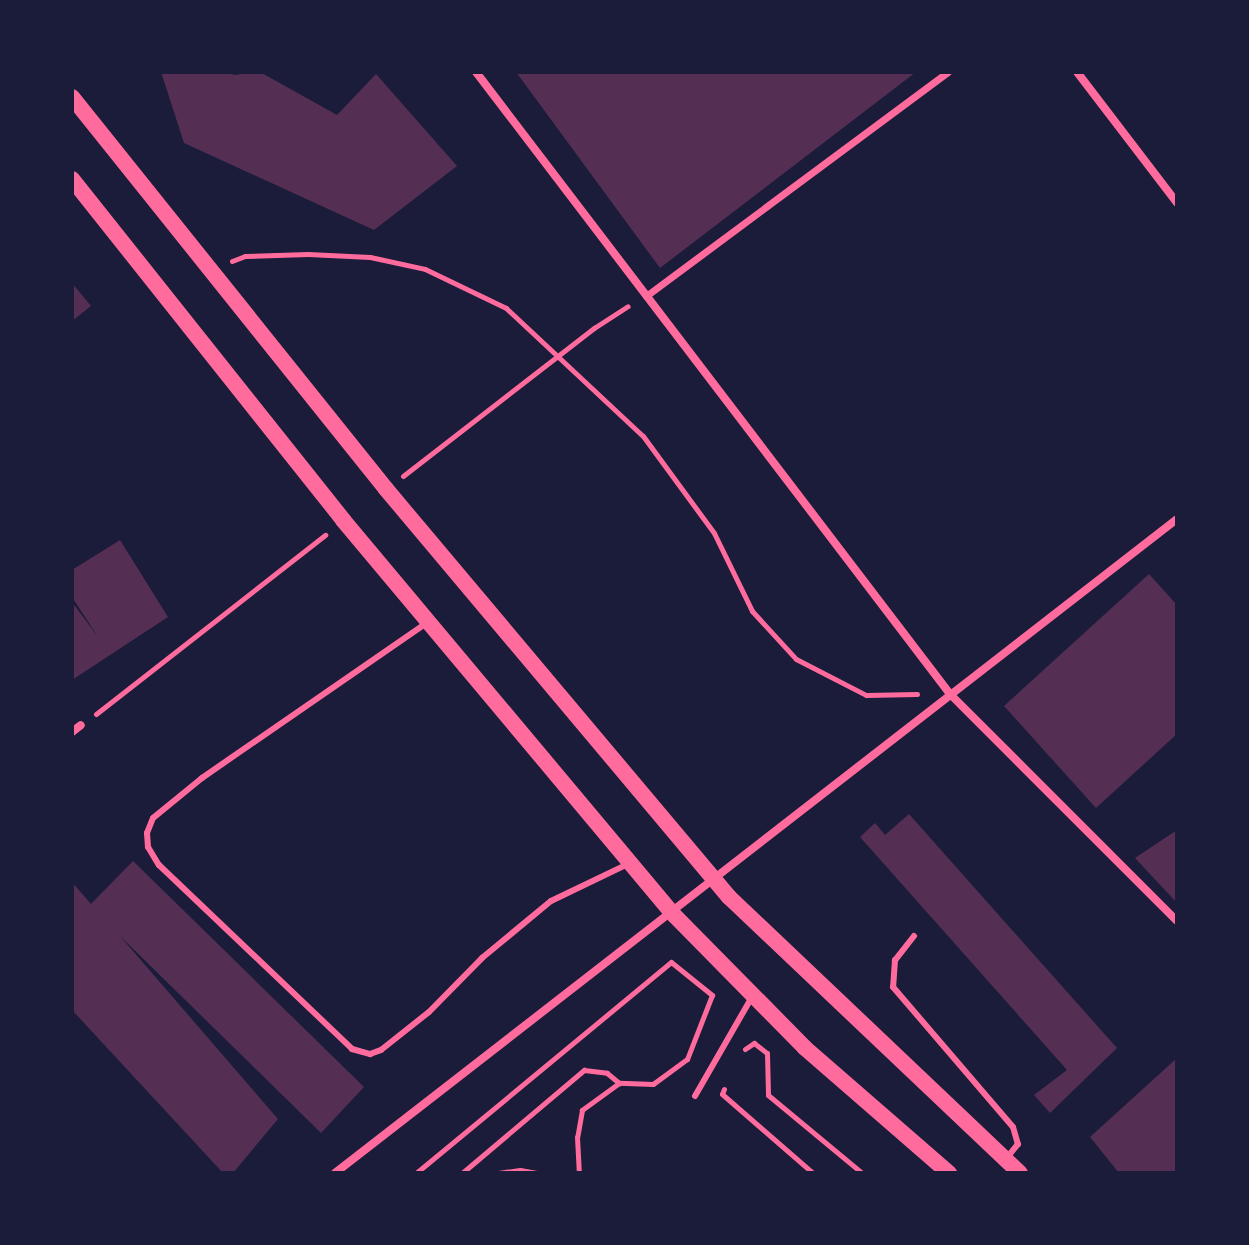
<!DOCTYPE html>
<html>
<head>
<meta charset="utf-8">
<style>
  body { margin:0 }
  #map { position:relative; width:1249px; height:1245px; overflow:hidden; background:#1b1b3a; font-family:"Nunito Sans",sans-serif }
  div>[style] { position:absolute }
  .building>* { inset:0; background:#542f53 }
  .path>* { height:5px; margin:-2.5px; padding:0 2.5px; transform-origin:2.5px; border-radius:2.5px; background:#ff6b9d }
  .service>* { height:6px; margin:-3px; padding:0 3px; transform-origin:3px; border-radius:3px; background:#ff6b9d }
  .pedestrian>* { height:7px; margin:-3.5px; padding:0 3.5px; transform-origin:3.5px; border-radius:3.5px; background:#ff6b9d }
  .minor>* { height:8px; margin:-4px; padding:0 4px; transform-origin:4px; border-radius:4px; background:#ff6b9d }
  .secondary>* { height:16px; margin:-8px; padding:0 8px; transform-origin:8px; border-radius:8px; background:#ff6b9d }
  span { translate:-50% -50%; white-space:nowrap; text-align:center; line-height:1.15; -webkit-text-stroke:6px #1b1b3a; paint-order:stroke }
  .frame { position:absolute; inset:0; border:74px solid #1b1b3a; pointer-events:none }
</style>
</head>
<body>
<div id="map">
  <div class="building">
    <div style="clip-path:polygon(161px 72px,232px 72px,233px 75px,260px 72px,337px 115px,376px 74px,457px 166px,374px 230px,184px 143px)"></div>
    <div style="clip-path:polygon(516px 72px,916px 72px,660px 268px)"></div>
    <div style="clip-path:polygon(72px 283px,91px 306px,72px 321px)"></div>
    <div style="clip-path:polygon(120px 540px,168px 617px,72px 680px,72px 602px,98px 637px,72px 597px,72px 570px)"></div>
    <div style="clip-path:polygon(1149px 574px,1177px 605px,1177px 734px,1096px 808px,1004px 706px)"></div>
    <div style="clip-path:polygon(909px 814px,1117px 1048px,1050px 1113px,1034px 1095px,1067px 1070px,860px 837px,875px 823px,885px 835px)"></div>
    <div style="clip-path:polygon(1177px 830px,1177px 903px,1135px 858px)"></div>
    <div style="clip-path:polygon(133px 861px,364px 1087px,321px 1133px,120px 936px,278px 1119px,233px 1173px,223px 1173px,72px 1010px,72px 882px,91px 904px)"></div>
    <div style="clip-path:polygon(1177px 1058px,1177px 1173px,1119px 1173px,1090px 1137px)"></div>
  </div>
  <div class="path">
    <div style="left:232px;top:261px;width:14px;rotate:-21deg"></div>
    <div style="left:245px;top:256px;width:63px;rotate:-1.8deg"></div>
    <div style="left:308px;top:254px;width:62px;rotate:2.8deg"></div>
    <div style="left:370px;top:257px;width:56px;rotate:12.3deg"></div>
    <div style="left:425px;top:269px;width:90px;rotate:25.7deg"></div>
    <div style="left:506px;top:308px;width:187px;rotate:43.1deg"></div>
    <div style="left:643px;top:436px;width:120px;rotate:53.8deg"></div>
    <div style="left:714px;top:533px;width:87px;rotate:64deg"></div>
    <div style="left:752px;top:611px;width:65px;rotate:47.5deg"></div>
    <div style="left:796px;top:659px;width:79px;rotate:27.2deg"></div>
    <div style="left:866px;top:695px;width:51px;rotate:-1.1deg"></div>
    <div style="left:403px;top:476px;width:242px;rotate:-37.8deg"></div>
    <div style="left:594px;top:328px;width:40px;rotate:-32.9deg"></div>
    <div style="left:96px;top:714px;width:291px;rotate:-38deg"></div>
    <div style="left:745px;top:1049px;width:11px;rotate:-34deg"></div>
    <div style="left:754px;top:1043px;width:16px;rotate:38deg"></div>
    <div style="left:767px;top:1053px;width:42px;rotate:88.6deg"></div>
    <div style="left:768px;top:1095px;width:122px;rotate:39.7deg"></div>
    <div style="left:724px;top:1089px;width:5px;rotate:112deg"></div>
    <div style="left:722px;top:1094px;width:121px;rotate:41deg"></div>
    <div style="left:416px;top:1173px;width:331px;rotate:-39.6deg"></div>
    <div style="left:671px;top:962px;width:53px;rotate:38.8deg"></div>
    <div style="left:712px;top:995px;width:69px;rotate:111.3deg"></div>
    <div style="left:687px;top:1059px;width:42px;rotate:143.7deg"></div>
    <div style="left:653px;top:1084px;width:34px;rotate:-178deg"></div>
    <div style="left:619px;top:1083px;width:46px;rotate:143.9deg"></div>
    <div style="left:582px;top:1110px;width:27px;rotate:100deg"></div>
    <div style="left:577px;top:1137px;width:36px;rotate:87deg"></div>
    <div style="left:462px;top:1173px;width:160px;rotate:-40.2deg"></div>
    <div style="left:584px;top:1070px;width:23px;rotate:7deg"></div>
    <div style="left:607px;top:1073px;width:16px;rotate:40deg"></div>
    <div style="left:498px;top:1173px;width:22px;rotate:-8deg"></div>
    <div style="left:520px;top:1170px;width:17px;rotate:10deg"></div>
  </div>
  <div class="service">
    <div style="left:428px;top:622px;width:275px;rotate:145.4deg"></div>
    <div style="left:202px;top:778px;width:63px;rotate:140.8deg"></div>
    <div style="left:153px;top:818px;width:16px;rotate:112deg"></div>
    <div style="left:147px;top:833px;width:14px;rotate:86deg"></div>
    <div style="left:148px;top:847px;width:21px;rotate:59deg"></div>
    <div style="left:159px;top:865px;width:267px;rotate:43.6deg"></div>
    <div style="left:352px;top:1049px;width:19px;rotate:16deg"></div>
    <div style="left:370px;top:1054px;width:12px;rotate:-20deg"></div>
    <div style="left:381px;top:1050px;width:61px;rotate:-38.4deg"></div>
    <div style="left:429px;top:1012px;width:76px;rotate:-45.5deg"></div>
    <div style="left:482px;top:958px;width:89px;rotate:-39.6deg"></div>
    <div style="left:551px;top:901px;width:88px;rotate:-25.7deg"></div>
    <div style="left:914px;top:936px;width:31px;rotate:128deg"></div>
    <div style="left:895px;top:960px;width:27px;rotate:94deg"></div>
    <div style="left:893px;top:987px;width:184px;rotate:49.4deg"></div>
    <div style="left:1013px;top:1127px;width:18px;rotate:74deg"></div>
    <div style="left:1018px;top:1144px;width:19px;rotate:129deg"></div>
    <div style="left:695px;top:1096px;width:116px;rotate:-60.1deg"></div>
  </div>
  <div class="pedestrian">
    <div style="left:646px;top:296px;width:376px;rotate:-36.6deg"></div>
  </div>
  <div class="minor">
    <div style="left:476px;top:72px;width:782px;rotate:52.69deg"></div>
    <div style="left:950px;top:694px;width:321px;rotate:45deg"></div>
    <div style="left:1077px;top:72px;width:165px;rotate:52.6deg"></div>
    <div style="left:72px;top:732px;width:11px;rotate:-38deg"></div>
    <div style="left:335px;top:1173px;width:1066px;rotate:-37.84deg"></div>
  </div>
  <div class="secondary">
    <div style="left:72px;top:97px;width:502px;rotate:51.3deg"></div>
    <div style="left:386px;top:489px;width:533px;rotate:49.95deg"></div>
    <div style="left:729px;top:897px;width:401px;rotate:43.5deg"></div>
    <div style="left:72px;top:179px;width:436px;rotate:51.5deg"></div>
    <div style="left:343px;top:520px;width:514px;rotate:50.05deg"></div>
    <div style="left:673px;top:914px;width:188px;rotate:45.4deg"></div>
    <div style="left:805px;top:1048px;width:191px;rotate:41deg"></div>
  </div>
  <div class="frame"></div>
</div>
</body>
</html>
